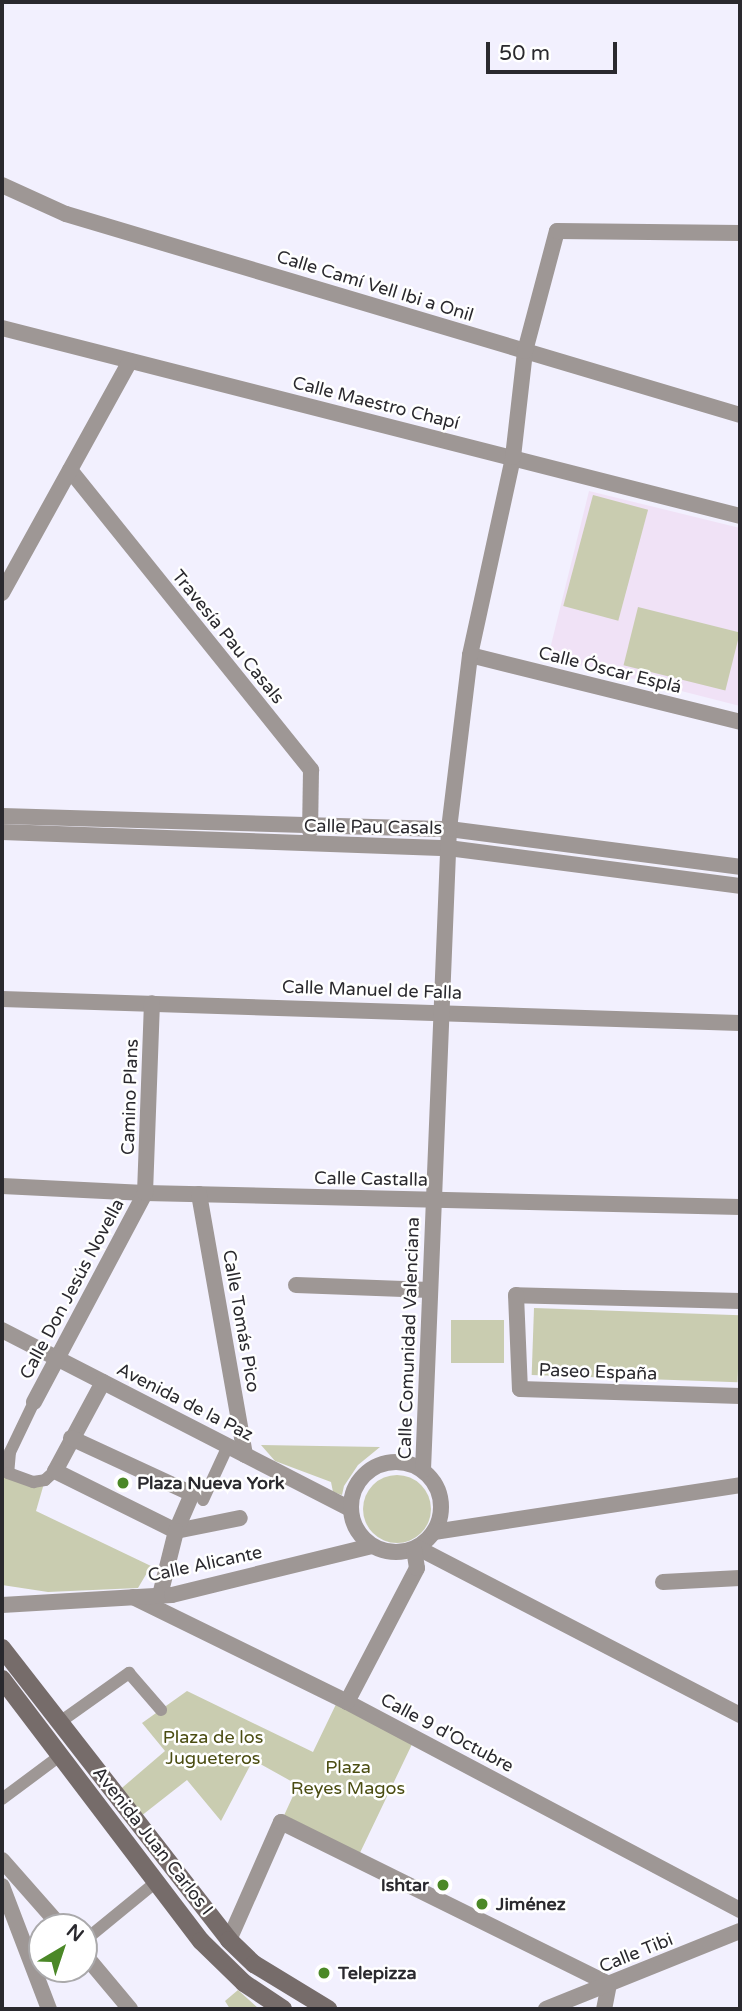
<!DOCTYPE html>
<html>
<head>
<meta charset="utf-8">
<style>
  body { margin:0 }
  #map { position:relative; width:742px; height:2011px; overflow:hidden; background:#f2f0fe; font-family:"Varela Round",sans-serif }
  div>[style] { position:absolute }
  .education>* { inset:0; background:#f0e2f6 }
  .green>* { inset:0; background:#c9ccb0; transform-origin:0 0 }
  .round { border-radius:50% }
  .pedestrian>* { height:12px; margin:-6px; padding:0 6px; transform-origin:6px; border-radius:6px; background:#9e9795 }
  .minor>* { height:16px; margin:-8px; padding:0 8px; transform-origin:8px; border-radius:8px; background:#9e9795 }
  .minor>.ring { margin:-8px; padding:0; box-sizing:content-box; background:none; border:16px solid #9e9795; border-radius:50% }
  .secondary>* { height:18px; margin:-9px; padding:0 9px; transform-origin:9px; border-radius:9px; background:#766c6a }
  .dots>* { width:19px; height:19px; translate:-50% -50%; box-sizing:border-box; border:4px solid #fff; border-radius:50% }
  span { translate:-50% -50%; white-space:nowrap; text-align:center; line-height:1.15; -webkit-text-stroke:5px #fff; paint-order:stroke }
  .street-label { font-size:18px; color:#2a292e }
  .poi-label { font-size:18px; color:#2a292e; font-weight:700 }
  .left { translate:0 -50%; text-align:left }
  .right { translate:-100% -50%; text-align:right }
  .park-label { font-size:18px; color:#4b4d12 }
  .frame { position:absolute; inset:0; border:4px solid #2a292e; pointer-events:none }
  .north { position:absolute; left:28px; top:1913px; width:70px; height:70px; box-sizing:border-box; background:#fff; border:2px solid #aaa9ab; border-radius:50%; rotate:39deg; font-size:19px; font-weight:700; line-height:28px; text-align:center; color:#2a292e }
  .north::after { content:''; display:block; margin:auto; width:24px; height:32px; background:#4b8827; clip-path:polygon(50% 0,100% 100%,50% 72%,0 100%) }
  .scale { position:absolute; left:486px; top:42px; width:131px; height:32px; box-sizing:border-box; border:4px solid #2a292e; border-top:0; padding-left:9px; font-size:21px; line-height:24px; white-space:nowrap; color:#2a292e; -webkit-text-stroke:5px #fff; paint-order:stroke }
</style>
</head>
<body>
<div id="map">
  <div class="education">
    <div style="clip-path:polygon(589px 491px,740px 528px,740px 706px,548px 657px)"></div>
  </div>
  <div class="green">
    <div style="left:593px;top:495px;width:57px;height:115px;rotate:15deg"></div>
    <div style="left:638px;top:607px;width:105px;height:60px;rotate:14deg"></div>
    <div style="left:534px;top:1308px;width:206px;height:67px;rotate:2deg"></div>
    <div style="left:451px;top:1320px;width:53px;height:43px"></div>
    <div style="clip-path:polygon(261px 1445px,380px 1447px,358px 1465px,344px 1486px,342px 1495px,333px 1492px,331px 1482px,275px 1461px)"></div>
    <div style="clip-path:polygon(10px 1452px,8px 1473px,45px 1480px,36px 1511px,151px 1566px,138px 1588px,48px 1592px,2px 1585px,2px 1468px)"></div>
    <div class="round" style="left:363px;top:1475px;width:68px;height:68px"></div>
    <div style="clip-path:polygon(187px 1691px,313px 1752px,339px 1698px,415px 1738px,357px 1859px,281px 1822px,298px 1785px,253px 1760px,221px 1821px,187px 1780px,136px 1820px,116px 1793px,165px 1751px,142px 1723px)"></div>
    <div style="clip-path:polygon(238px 1990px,258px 2008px,260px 2009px,230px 2009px,225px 2001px)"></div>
  </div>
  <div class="pedestrian">
    <div style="left:34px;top:1402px;width:55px;rotate:115.6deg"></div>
    <div style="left:10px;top:1452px;width:21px;rotate:95deg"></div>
    <div style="left:8px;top:1473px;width:27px;rotate:20deg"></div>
    <div style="left:33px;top:1482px;width:12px;rotate:-9deg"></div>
    <div style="left:45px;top:1480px;width:13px;rotate:-42deg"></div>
    <div style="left:203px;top:1500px;width:60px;rotate:-65.2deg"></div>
    <div style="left:60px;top:1722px;width:85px;rotate:-35.4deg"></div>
    <div style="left:129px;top:1673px;width:49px;rotate:49.1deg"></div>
    <div style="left:2px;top:1799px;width:74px;rotate:-36.7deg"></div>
    <div style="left:84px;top:1941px;width:93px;rotate:-39.3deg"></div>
  </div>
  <div class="minor">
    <div style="left:2px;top:185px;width:70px;rotate:24.4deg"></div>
    <div style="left:66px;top:214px;width:703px;rotate:16.61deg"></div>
    <div style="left:2px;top:328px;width:762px;rotate:14.29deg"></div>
    <div style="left:70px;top:470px;width:385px;rotate:51.2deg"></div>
    <div style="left:311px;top:770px;width:61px;rotate:90.9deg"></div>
    <div style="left:2px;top:593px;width:265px;rotate:-61.1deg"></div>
    <div style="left:470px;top:655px;width:278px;rotate:13.9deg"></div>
    <div style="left:2px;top:816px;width:447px;rotate:1.7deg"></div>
    <div style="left:449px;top:829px;width:293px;rotate:7.4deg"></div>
    <div style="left:2px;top:832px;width:446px;rotate:2.1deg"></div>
    <div style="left:448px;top:848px;width:294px;rotate:7.4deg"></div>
    <div style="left:2px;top:999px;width:738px;rotate:1.86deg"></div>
    <div style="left:2px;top:1186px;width:143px;rotate:2.8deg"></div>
    <div style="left:145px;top:1193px;width:595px;rotate:1.35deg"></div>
    <div style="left:199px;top:1194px;width:265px;rotate:80deg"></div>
    <div style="left:296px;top:1285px;width:134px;rotate:2.1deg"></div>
    <div style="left:740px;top:1301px;width:224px;rotate:-178.5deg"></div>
    <div style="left:516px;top:1295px;width:94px;rotate:87.6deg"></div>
    <div style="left:520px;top:1389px;width:220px;rotate:1.8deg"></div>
    <div style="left:2px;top:1330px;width:392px;rotate:27.2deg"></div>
    <div style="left:103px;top:1382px;width:101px;rotate:118.3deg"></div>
    <div style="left:55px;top:1471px;width:135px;rotate:26.4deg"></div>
    <div style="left:176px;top:1531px;width:65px;rotate:-11.5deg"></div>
    <div style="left:34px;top:1402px;width:237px;rotate:-62deg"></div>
    <div style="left:145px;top:1193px;width:190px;rotate:-87.9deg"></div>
    <div style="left:71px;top:1438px;width:133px;rotate:24.8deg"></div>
    <div style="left:192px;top:1494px;width:40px;rotate:113.4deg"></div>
    <div style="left:176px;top:1531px;width:66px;rotate:104deg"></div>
    <div class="ring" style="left:351px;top:1462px;width:74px;height:74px"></div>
    <div style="left:423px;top:1470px;width:642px;rotate:-87.68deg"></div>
    <div style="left:449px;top:829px;width:175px;rotate:-83.1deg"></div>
    <div style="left:470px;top:655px;width:203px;rotate:-77.7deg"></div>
    <div style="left:513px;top:457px;width:107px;rotate:-83.5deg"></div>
    <div style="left:525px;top:351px;width:124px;rotate:-75.1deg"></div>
    <div style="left:557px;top:231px;width:183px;rotate:0.6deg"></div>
    <div style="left:434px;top:1532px;width:310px;rotate:-8.7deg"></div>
    <div style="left:418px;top:1548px;width:363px;rotate:27.4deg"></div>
    <div style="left:663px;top:1582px;width:77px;rotate:-3deg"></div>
    <div style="left:133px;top:1597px;width:238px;rotate:26.1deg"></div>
    <div style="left:347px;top:1702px;width:445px;rotate:27.9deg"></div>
    <div style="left:2px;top:1605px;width:170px;rotate:-3.4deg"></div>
    <div style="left:172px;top:1595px;width:206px;rotate:-13.8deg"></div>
    <div style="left:347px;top:1702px;width:151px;rotate:-62.4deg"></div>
    <div style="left:417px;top:1568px;width:18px;rotate:-99deg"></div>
    <div style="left:2px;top:1860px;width:89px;rotate:48.6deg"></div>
    <div style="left:2px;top:1886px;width:132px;rotate:69.1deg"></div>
    <div style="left:229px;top:1940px;width:129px;rotate:-66.2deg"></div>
    <div style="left:281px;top:1822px;width:366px;rotate:26.3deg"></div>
    <div style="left:609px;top:1984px;width:25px;rotate:101deg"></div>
    <div style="left:84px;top:1954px;width:72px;rotate:50.1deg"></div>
    <div style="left:546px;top:2009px;width:209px;rotate:-21.9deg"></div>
  </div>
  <div class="secondary">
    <div style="left:2px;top:1648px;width:370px;rotate:52.1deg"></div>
    <div style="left:229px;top:1940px;width:35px;rotate:44deg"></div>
    <div style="left:254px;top:1964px;width:87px;rotate:31.3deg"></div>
    <div style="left:2px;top:1679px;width:329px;rotate:52.8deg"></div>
    <div style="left:201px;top:1941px;width:60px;rotate:44.3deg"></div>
    <div style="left:244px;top:1983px;width:47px;rotate:33.7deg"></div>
  </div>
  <div class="dots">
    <div style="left:123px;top:1483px;background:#4b8827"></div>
    <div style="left:443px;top:1885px;background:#4b8827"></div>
    <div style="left:482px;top:1904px;background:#4b8827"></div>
    <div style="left:324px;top:1973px;background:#4b8827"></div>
  </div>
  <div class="street-label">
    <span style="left:375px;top:286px;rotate:17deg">Calle Camí Vell Ibi a Onil</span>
    <span style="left:376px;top:403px;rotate:14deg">Calle Maestro Chapí</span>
    <span style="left:228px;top:637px;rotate:51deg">Travesía Pau Casals</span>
    <span style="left:610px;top:670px;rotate:14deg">Calle Óscar Esplá</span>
    <span style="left:373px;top:827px;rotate:1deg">Calle Pau Casals</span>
    <span style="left:372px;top:990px;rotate:2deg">Calle Manuel de Falla</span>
    <span style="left:130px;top:1097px;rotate:-88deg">Camino Plans</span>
    <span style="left:371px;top:1179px;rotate:1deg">Calle Castalla</span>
    <span style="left:72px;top:1289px;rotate:-62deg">Calle Don Jesús Novella</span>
    <span style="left:241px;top:1321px;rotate:80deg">Calle Tomás Pico</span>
    <span style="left:409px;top:1338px;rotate:-88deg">Calle Comunidad Valenciana</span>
    <span style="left:598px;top:1372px;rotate:2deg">Paseo España</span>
    <span style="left:185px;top:1402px;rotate:27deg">Avenida de la Paz</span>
    <span style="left:205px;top:1564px;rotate:-12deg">Calle Alicante</span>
    <span style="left:447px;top:1733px;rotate:28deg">Calle 9 d'Octubre</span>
    <span style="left:153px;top:1841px;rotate:52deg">Avenida Juan Carlos I</span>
    <span style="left:636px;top:1953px;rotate:-22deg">Calle Tibi</span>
  </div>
  <div class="poi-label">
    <span class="left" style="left:137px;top:1483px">Plaza Nueva York</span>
    <span class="right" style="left:429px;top:1885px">Ishtar</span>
    <span class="left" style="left:496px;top:1904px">Jiménez</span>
    <span class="left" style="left:338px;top:1973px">Telepizza</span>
  </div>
  <div class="park-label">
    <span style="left:213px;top:1748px">Plaza de los<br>Jugueteros</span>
    <span style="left:348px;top:1778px">Plaza<br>Reyes Magos</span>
  </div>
  <div class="frame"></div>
  <div class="north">N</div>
  <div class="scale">50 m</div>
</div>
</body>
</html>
